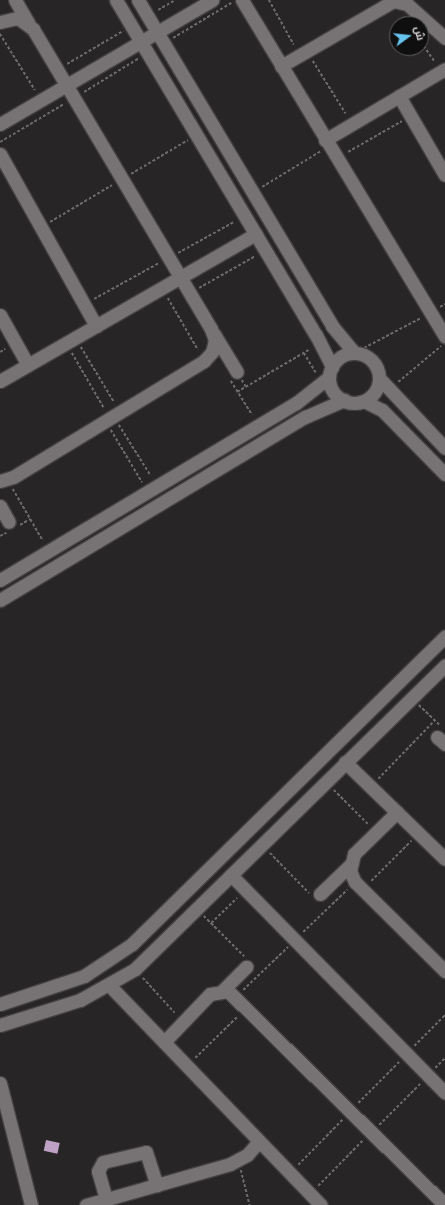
<!DOCTYPE html>
<html>
<head>
<meta charset="utf-8">
<style>
  body { margin:0 }
  #map { position:relative; width:445px; height:1205px; overflow:hidden; background:#282527; font-family:"DM Sans",Cairo,sans-serif }
  div>[style] { position:absolute }
  .building>* { inset:0; background:#bea1c4; transform-origin:0 0 }
  .path>* { height:1.5px; margin-top:-0.75px; transform-origin:0; background:repeating-linear-gradient(90deg,#6d6a6c 0 3px,transparent 0 5px) }
  .roads { filter:drop-shadow(1px 0 #444143) drop-shadow(-1px 0 #444143) drop-shadow(0 1px #444143) drop-shadow(0 -1px #444143) }
  .minor>* { height:13px; margin:-6.5px; padding:0 6.5px; transform-origin:6.5px; border-radius:6.5px; background:#777375 }
  .minor>.ring { margin:-6.5px; padding:0; box-sizing:content-box; background:none; border:13px solid #777375; border-radius:50% }
  span { translate:-50% -50%; white-space:nowrap; text-align:center; line-height:1.15; -webkit-text-stroke:4px #100f10; paint-order:stroke }
  .north { position:absolute; left:389px; top:16px; width:40px; height:40px; box-sizing:border-box; background:#100f10; border:1px solid #5e5d5e; border-radius:50%; rotate:75deg; font-size:11px; font-weight:700; line-height:16px; text-align:center; color:#d4d1d3 }
  .north::after { content:''; display:block; margin:auto; width:14px; height:18px; background:#66c4ef; clip-path:polygon(50% 0,100% 100%,50% 72%,0 100%) }
</style>
</head>
<body>
<div id="map">
  <div class="building">
    <div style="left:46px;top:1140px;width:14px;height:11px;rotate:12deg"></div>
  </div>
  <div class="path">
    <div style="left:269px;top:0;width:51px;rotate:60.9deg"></div>
    <div style="left:158px;top:10px;width:20px;rotate:-30deg"></div>
    <div style="left:404px;top:18px;width:8px;rotate:50deg"></div>
    <div style="left:0;top:34px;width:66px;rotate:58deg"></div>
    <div style="left:173px;top:38px;width:68px;rotate:-31.1deg"></div>
    <div style="left:421px;top:42px;width:24px;rotate:55deg"></div>
    <div style="left:313px;top:61px;width:62px;rotate:58.1deg"></div>
    <div style="left:67px;top:64px;width:65px;rotate:-30.5deg"></div>
    <div style="left:84px;top:92px;width:65px;rotate:-31.7deg"></div>
    <div style="left:0;top:142px;width:74px;rotate:-30.7deg"></div>
    <div style="left:348px;top:152px;width:62px;rotate:-29.9deg"></div>
    <div style="left:131px;top:174px;width:66px;rotate:-30.8deg"></div>
    <div style="left:262px;top:187px;width:69px;rotate:-31.4deg"></div>
    <div style="left:50px;top:222px;width:72px;rotate:-30.8deg"></div>
    <div style="left:178px;top:253px;width:64px;rotate:-29deg"></div>
    <div style="left:199px;top:288px;width:64px;rotate:-29.7deg"></div>
    <div style="left:168px;top:298px;width:60px;rotate:60deg"></div>
    <div style="left:94px;top:299px;width:74px;rotate:-29deg"></div>
    <div style="left:440px;top:307px;width:6px;rotate:-31deg"></div>
    <div style="left:81px;top:347px;width:64px;rotate:59deg"></div>
    <div style="left:364px;top:348px;width:64px;rotate:-27.8deg"></div>
    <div style="left:0;top:352px;width:6px;rotate:-31deg"></div>
    <div style="left:72px;top:353px;width:64px;rotate:59.8deg"></div>
    <div style="left:304px;top:353px;width:23px;rotate:59deg"></div>
    <div style="left:242px;top:380px;width:8px;rotate:60deg"></div>
    <div style="left:231px;top:381px;width:40px;rotate:58deg"></div>
    <div style="left:398px;top:382px;width:56px;rotate:-39.9deg"></div>
    <div style="left:237px;top:392px;width:85px;rotate:-30.5deg"></div>
    <div style="left:119px;top:425px;width:60px;rotate:57.9deg"></div>
    <div style="left:111px;top:430px;width:61px;rotate:59.2deg"></div>
    <div style="left:13px;top:489px;width:60px;rotate:60deg"></div>
    <div style="left:20px;top:525px;width:12px;rotate:-31deg"></div>
    <div style="left:0;top:536px;width:7px;rotate:-27deg"></div>
    <div style="left:419px;top:705px;width:30px;rotate:44deg"></div>
    <div style="left:378px;top:779px;width:82px;rotate:-46deg"></div>
    <div style="left:334px;top:790px;width:48px;rotate:45deg"></div>
    <div style="left:270px;top:853px;width:56px;rotate:45.7deg"></div>
    <div style="left:371px;top:881px;width:57px;rotate:-45deg"></div>
    <div style="left:204px;top:916px;width:57px;rotate:45deg"></div>
    <div style="left:211px;top:923px;width:36px;rotate:-44deg"></div>
    <div style="left:303px;top:932px;width:61px;rotate:-43.7deg"></div>
    <div style="left:143px;top:978px;width:47px;rotate:47.6deg"></div>
    <div style="left:243px;top:990px;width:62px;rotate:-43.7deg"></div>
    <div style="left:414px;top:1046px;width:44px;rotate:-45deg"></div>
    <div style="left:195px;top:1058px;width:60px;rotate:-44.3deg"></div>
    <div style="left:435px;top:1068px;width:14px;rotate:-45deg"></div>
    <div style="left:358px;top:1103px;width:58px;rotate:-45deg"></div>
    <div style="left:379px;top:1125px;width:58px;rotate:-45deg"></div>
    <div style="left:298px;top:1165px;width:64px;rotate:-45.6deg"></div>
    <div style="left:241px;top:1170px;width:36px;rotate:76deg"></div>
    <div style="left:318px;top:1186px;width:64px;rotate:-45.6deg"></div>
  </div>
  <div class="roads">
    <div class="minor">
      <div style="left:15px;top:0;width:28px;rotate:60deg"></div>
      <div style="left:116px;top:0;width:390px;rotate:59.2deg"></div>
      <div style="left:316px;top:335px;width:36px;rotate:63deg"></div>
      <div style="left:138px;top:0;width:379px;rotate:59.2deg"></div>
      <div style="left:332px;top:326px;width:35px;rotate:50deg"></div>
      <div style="left:242px;top:0;width:393px;rotate:58.9deg"></div>
      <div style="left:0;top:22px;width:18px;rotate:-13deg"></div>
      <div style="left:18px;top:18px;width:19px;rotate:36deg"></div>
      <div style="left:33px;top:29px;width:349px;rotate:59.3deg"></div>
      <div style="left:211px;top:329px;width:12px;rotate:70deg"></div>
      <div style="left:215px;top:340px;width:12px;rotate:104deg"></div>
      <div style="left:212px;top:352px;width:12px;rotate:132deg"></div>
      <div style="left:204px;top:361px;width:223px;rotate:148.7deg"></div>
      <div style="left:13px;top:477px;width:14px;rotate:163deg"></div>
      <div style="left:281px;top:66px;width:129px;rotate:-30.1deg"></div>
      <div style="left:393px;top:1px;width:14px;rotate:12deg"></div>
      <div style="left:407px;top:4px;width:51px;rotate:41.8deg"></div>
      <div style="left:399px;top:96px;width:91px;rotate:59.8deg"></div>
      <div style="left:0;top:124px;width:246px;rotate:-30.3deg"></div>
      <div style="left:325px;top:140px;width:139px;rotate:-30.6deg"></div>
      <div style="left:0;top:154px;width:197px;rotate:60.8deg"></div>
      <div style="left:0;top:315px;width:57px;rotate:60.8deg"></div>
      <div style="left:214px;top:334px;width:44px;rotate:58.8deg"></div>
      <div class="ring" style="left:329px;top:353px;width:37px;height:37px"></div>
      <div style="left:379px;top:378px;width:96px;rotate:46.7deg"></div>
      <div style="left:0;top:381px;width:295px;rotate:-29.9deg"></div>
      <div style="left:364px;top:401px;width:20px;rotate:27deg"></div>
      <div style="left:382px;top:410px;width:90px;rotate:45.5deg"></div>
      <div style="left:0;top:506px;width:18px;rotate:61deg"></div>
      <div style="left:0;top:580px;width:345px;rotate:-30.9deg"></div>
      <div style="left:296px;top:403px;width:42px;rotate:-38.2deg"></div>
      <div style="left:0;top:600px;width:356px;rotate:-31deg"></div>
      <div style="left:305px;top:417px;width:43px;rotate:-23.6deg"></div>
      <div style="left:437px;top:737px;width:11px;rotate:41deg"></div>
      <div style="left:345px;top:762px;width:139px;rotate:44.1deg"></div>
      <div style="left:397px;top:812px;width:60px;rotate:135.7deg"></div>
      <div style="left:354px;top:854px;width:17px;rotate:103deg"></div>
      <div style="left:350px;top:871px;width:12px;rotate:66deg"></div>
      <div style="left:355px;top:882px;width:127px;rotate:44.7deg"></div>
      <div style="left:231px;top:875px;width:305px;rotate:45.5deg"></div>
      <div style="left:320px;top:894px;width:42px;rotate:-44deg"></div>
      <div style="left:110px;top:986px;width:304px;rotate:46.1deg"></div>
      <div style="left:223px;top:990px;width:33px;rotate:-45deg"></div>
      <div style="left:0;top:1004px;width:89px;rotate:-18.4deg"></div>
      <div style="left:84px;top:976px;width:58px;rotate:-33.7deg"></div>
      <div style="left:132px;top:944px;width:439px;rotate:-44.5deg"></div>
      <div style="left:0;top:1025px;width:84px;rotate:-17.4deg"></div>
      <div style="left:80px;top:1000px;width:63px;rotate:-29.4deg"></div>
      <div style="left:135px;top:969px;width:434px;rotate:-44.4deg"></div>
      <div style="left:164px;top:1042px;width:66px;rotate:-46.2deg"></div>
      <div style="left:210px;top:994px;width:18px;rotate:-9deg"></div>
      <div style="left:228px;top:991px;width:305px;rotate:44.6deg"></div>
      <div style="left:0;top:1083px;width:126px;rotate:75.7deg"></div>
      <div style="left:106px;top:1199px;width:29px;rotate:-106deg"></div>
      <div style="left:98px;top:1171px;width:10px;rotate:-61deg"></div>
      <div style="left:103px;top:1162px;width:44px;rotate:-13.1deg"></div>
      <div style="left:146px;top:1152px;width:35px;rotate:72deg"></div>
      <div style="left:86px;top:1205px;width:150px;rotate:-15.9deg"></div>
      <div style="left:230px;top:1164px;width:19px;rotate:-28deg"></div>
      <div style="left:247px;top:1155px;width:18px;rotate:-49deg"></div>
    </div>
  </div>
  <div class="north">ش</div>
</div>
</body>
</html>
